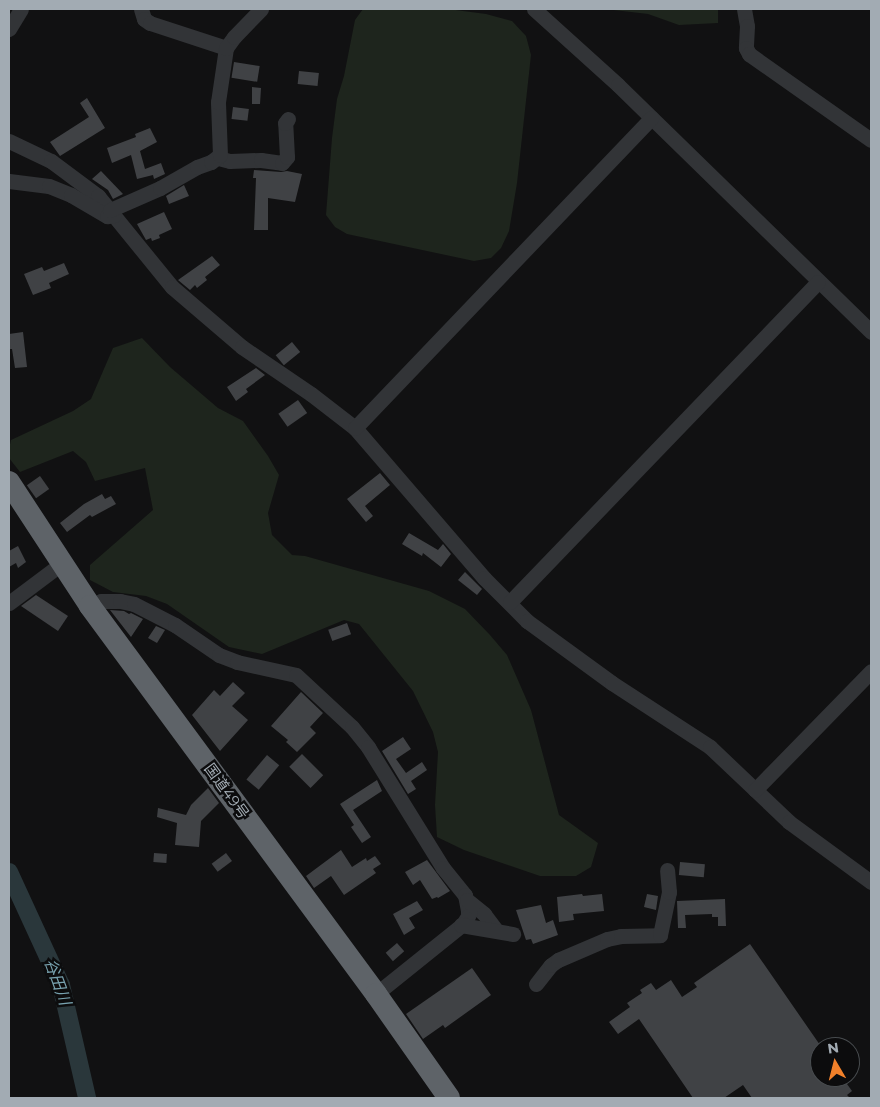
<!DOCTYPE html>
<html>
<head>
<meta charset="utf-8">
<style>
  body { margin:0 }
  #map { position:relative; width:880px; height:1107px; overflow:hidden; background:#111112; font-family:Montserrat,"Noto Sans JP",sans-serif }
  div>[style] { position:absolute }
  .green>* { inset:0; background:#1e251d }
  .river>* { height:18px; margin:-9px; padding:0 9px; transform-origin:9px; border-radius:9px; background:#2a373b }
  .building>* { inset:0; background:#404245; transform-origin:0 0 }
  .minor>* { height:15px; margin:-7.5px; padding:0 7.5px; transform-origin:7.5px; border-radius:7.5px; background:#323437 }
  .highway>* { height:22px; margin:-11px; padding:0 11px; transform-origin:11px; border-radius:11px; background:#5e6368 }
  span { translate:-50% -50%; white-space:nowrap; text-align:center; line-height:1.15; -webkit-text-stroke:5px #0c0c0d; paint-order:stroke }
  .street-label { font-size:15px; color:#a2abb3 }
  .water-label { font-size:16px; color:#78a2af; font-style:italic }
  .frame { position:absolute; inset:0; border:10px solid #a2abb3; pointer-events:none }
  .north { position:absolute; left:810px; top:1037px; width:50px; height:50px; box-sizing:border-box; background:#0c0c0d; border:1px solid #484c4f; border-radius:50%; rotate:352deg; font-size:14px; font-weight:700; line-height:20px; text-align:center; color:#a2abb3 }
  .north::after { content:''; display:block; margin:auto; width:18px; height:22px; background:#f1802a; clip-path:polygon(50% 0,100% 100%,50% 72%,0 100%) }
</style>
</head>
<body>
<div id="map">
  <div class="green">
    <div style="clip-path:polygon(363px 9px,448px 9px,486px 14px,512px 21px,526px 36px,531px 55px,517px 183px,509px 231px,501px 248px,491px 258px,474px 261px,347px 234px,335px 227px,326px 215px,332px 138px,337px 99px,344px 76px,355px 20px)"></div>
    <div style="clip-path:polygon(605px 9px,718px 9px,718px 23px,679px 25px,648px 14px)"></div>
    <div style="clip-path:polygon(142px 338px,170px 367px,218px 408px,243px 421px,268px 456px,279px 475px,268px 513px,272px 535px,292px 555px,305px 556px,429px 591px,465px 609px,490px 635px,507px 655px,531px 710px,559px 815px,598px 843px,591px 867px,576px 876px,540px 876px,464px 850px,437px 837px,435px 805px,438px 752px,433px 732px,413px 691px,359px 624px,344px 620px,262px 654px,229px 647px,167px 604px,146px 596px,113px 592px,90px 580px,90px 565px,153px 510px,145px 468px,95px 481px,86px 462px,73px 451px,20px 472px,9px 458px,9px 449px,11px 440px,73px 411px,91px 399px,113px 348px)"></div>
  </div>
  <div class="river">
    <div style="left:9px;top:872px;width:124px;rotate:65.3deg"></div>
    <div style="left:61px;top:985px;width:116px;rotate:77deg"></div>
  </div>
  <div class="building">
    <div style="left:234px;top:62px;width:26px;height:16px;rotate:9deg"></div>
    <div style="left:299px;top:71px;width:20px;height:13px;rotate:6deg"></div>
    <div style="clip-path:polygon(252px 87px,261px 88px,260px 104px,252px 104px)"></div>
    <div style="clip-path:polygon(87px 98px,105px 128px,60px 156px,50px 142px,89px 117px,80px 103px)"></div>
    <div style="left:233px;top:107px;width:16px;height:12px;rotate:7deg"></div>
    <div style="clip-path:polygon(150px 128px,157px 142px,140px 151px,145px 169px,161px 163px,165px 174px,154px 179px,153px 175px,137px 179px,131px 155px,112px 163px,107px 148px,136px 137px,135px 134px)"></div>
    <div style="clip-path:polygon(254px 170px,281px 172px,287px 171px,302px 174px,295px 202px,268px 198px,268px 230px,254px 230px,256px 178px,253px 178px)"></div>
    <div style="clip-path:polygon(101px 171px,123px 194px,113px 199px,108px 190px,92px 179px)"></div>
    <div style="clip-path:polygon(184px 185px,189px 196px,169px 204px,166px 196px)"></div>
    <div style="clip-path:polygon(164px 212px,172px 229px,159px 235px,160px 238px,152px 241px,151px 238px,146px 240px,137px 224px)"></div>
    <div style="clip-path:polygon(212px 256px,220px 265px,205px 277px,207px 280px,197px 288px,195px 285px,190px 290px,178px 280px)"></div>
    <div style="clip-path:polygon(64px 263px,69px 274px,49px 283px,51px 288px,33px 295px,24px 274px,42px 267px,44px 271px)"></div>
    <div style="clip-path:polygon(23px 332px,27px 367px,15px 368px,12px 349px,9px 349px,9px 334px)"></div>
    <div style="left:292px;top:342px;width:13px;height:21px;rotate:51deg"></div>
    <div style="clip-path:polygon(256px 368px,265px 375px,246px 389px,248px 392px,236px 401px,227px 387px)"></div>
    <div style="left:298px;top:400px;width:16px;height:24px;rotate:55deg"></div>
    <div style="clip-path:polygon(380px 473px,390px 485px,365px 506px,373px 516px,366px 522px,347px 499px)"></div>
    <div style="left:40px;top:476px;width:16px;height:16px;rotate:55deg"></div>
    <div style="clip-path:polygon(102px 494px,105px 499px,111px 496px,116px 504px,92px 517px,90px 515px,67px 532px,60px 523px,84px 504px)"></div>
    <div style="clip-path:polygon(409px 533px,438px 550px,443px 544px,451px 554px,441px 567px,423px 553px,422px 556px,402px 544px)"></div>
    <div style="clip-path:polygon(18px 546px,26px 562px,18px 568px,16px 563px,9px 567px,9px 551px)"></div>
    <div style="clip-path:polygon(465px 572px,482px 589px,477px 595px,458px 580px)"></div>
    <div style="clip-path:polygon(36px 595px,68px 616px,58px 631px,21px 606px)"></div>
    <div style="clip-path:polygon(110px 610px,124px 611px,129px 614px,131px 613px,143px 619px,131px 637px)"></div>
    <div style="left:347px;top:623px;width:12px;height:20px;rotate:70deg"></div>
    <div style="clip-path:polygon(156px 626px,165px 630px,157px 643px,148px 638px)"></div>
    <div style="clip-path:polygon(233px 682px,245px 693px,232px 706px,248px 720px,220px 751px,192px 715px,214px 690px,220px 696px)"></div>
    <div style="clip-path:polygon(301px 692px,323px 713px,310px 727px,316px 733px,297px 752px,286px 742px,288px 740px,271px 726px)"></div>
    <div style="clip-path:polygon(403px 737px,411px 749px,396px 759px,406px 773px,422px 762px,427px 770px,411px 781px,416px 789px,408px 794px,382px 751px)"></div>
    <div style="left:302px;top:754px;width:30px;height:18px;rotate:45deg"></div>
    <div style="left:267px;top:755px;width:16px;height:32px;rotate:40deg"></div>
    <div style="clip-path:polygon(377px 780px,382px 791px,353px 810px,371px 837px,362px 843px,351px 827px,354px 825px,340px 804px)"></div>
    <div style="clip-path:polygon(208px 788px,219px 803px,201px 821px,199px 847px,175px 845px,177px 823px,157px 817px,158px 808px,186px 815px,191px 805px)"></div>
    <div style="clip-path:polygon(341px 850px,352px 867px,366px 858px,367px 861px,375px 856px,381px 864px,373px 869px,376px 873px,344px 895px,331px 876px,314px 888px,306px 876px)"></div>
    <div style="left:154px;top:853px;width:13px;height:9px;rotate:4deg"></div>
    <div style="left:226px;top:853px;width:10px;height:18px;rotate:53deg"></div>
    <div style="clip-path:polygon(427px 860px,450px 891px,438px 898px,437px 897px,432px 899px,420px 880px,413px 885px,405px 872px)"></div>
    <div style="left:680px;top:862px;width:25px;height:13px;rotate:5deg"></div>
    <div style="clip-path:polygon(582px 894px,583px 896px,602px 894px,604px 911px,573px 914px,574px 920px,559px 922px,557px 897px)"></div>
    <div style="clip-path:polygon(647px 894px,658px 896px,656px 910px,644px 907px)"></div>
    <div style="clip-path:polygon(725px 899px,726px 926px,718px 926px,718px 917px,712px 917px,712px 914px,685px 915px,686px 928px,678px 928px,677px 901px)"></div>
    <div style="clip-path:polygon(417px 901px,423px 910px,409px 918px,415px 928px,404px 935px,393px 914px)"></div>
    <div style="clip-path:polygon(541px 905px,546px 923px,553px 920px,558px 935px,533px 944px,531px 939px,526px 940px,516px 910px)"></div>
    <div style="left:397px;top:943px;width:11px;height:15px;rotate:49deg"></div>
    <div style="clip-path:polygon(750px 944px,820px 1045px,820px 1077px,842px 1077px,852px 1091px,847px 1095px,850px 1098px,752px 1098px,743px 1085px,724px 1098px,693px 1098px,639px 1019px,618px 1034px,609px 1022px,630px 1007px,627px 1003px,642px 993px,640px 990px,651px 983px,656px 990px,671px 980px,682px 997px,697px 987px,694px 983px)"></div>
    <div style="clip-path:polygon(472px 968px,491px 995px,445px 1028px,443px 1025px,423px 1039px,406px 1014px)"></div>
  </div>
  <div class="minor">
    <div style="left:141px;top:9px;width:10px;rotate:73deg"></div>
    <div style="left:144px;top:19px;width:7px;rotate:34deg"></div>
    <div style="left:150px;top:23px;width:80px;rotate:18.2deg"></div>
    <div style="left:534px;top:9px;width:113px;rotate:42.1deg"></div>
    <div style="left:618px;top:85px;width:354px;rotate:44.3deg"></div>
    <div style="left:744px;top:9px;width:17px;rotate:80deg"></div>
    <div style="left:747px;top:26px;width:22px;rotate:93deg"></div>
    <div style="left:746px;top:48px;width:7px;rotate:63deg"></div>
    <div style="left:749px;top:54px;width:149px;rotate:35.2deg"></div>
    <div style="left:9px;top:29px;width:23px;rotate:-59deg"></div>
    <div style="left:9px;top:141px;width:47px;rotate:25.5deg"></div>
    <div style="left:51px;top:161px;width:59px;rotate:36.7deg"></div>
    <div style="left:98px;top:196px;width:117px;rotate:50.9deg"></div>
    <div style="left:172px;top:287px;width:92px;rotate:40.6deg"></div>
    <div style="left:242px;top:347px;width:83px;rotate:34.3deg"></div>
    <div style="left:311px;top:394px;width:56px;rotate:37.7deg"></div>
    <div style="left:355px;top:428px;width:198px;rotate:49.3deg"></div>
    <div style="left:484px;top:578px;width:61px;rotate:45deg"></div>
    <div style="left:527px;top:621px;width:105px;rotate:36.1deg"></div>
    <div style="left:612px;top:683px;width:117px;rotate:33.1deg"></div>
    <div style="left:710px;top:747px;width:109px;rotate:43.5deg"></div>
    <div style="left:789px;top:822px;width:102px;rotate:36.2deg"></div>
    <div style="left:218px;top:158px;width:12px;rotate:14deg"></div>
    <div style="left:230px;top:161px;width:31px;rotate:-2deg"></div>
    <div style="left:261px;top:160px;width:21px;rotate:8deg"></div>
    <div style="left:282px;top:163px;width:8px;rotate:-50deg"></div>
    <div style="left:287px;top:157px;width:34px;rotate:-93deg"></div>
    <div style="left:285px;top:123px;width:5px;rotate:-53deg"></div>
    <div style="left:9px;top:181px;width:40px;rotate:7.1deg"></div>
    <div style="left:49px;top:186px;width:24px;rotate:22deg"></div>
    <div style="left:71px;top:195px;width:42px;rotate:30.3deg"></div>
    <div style="left:107px;top:216px;width:7px;rotate:-8deg"></div>
    <div style="left:110px;top:210px;width:55px;rotate:-23.7deg"></div>
    <div style="left:160px;top:188px;width:43px;rotate:-29.6deg"></div>
    <div style="left:197px;top:167px;width:15px;rotate:-20deg"></div>
    <div style="left:211px;top:162px;width:11px;rotate:-38deg"></div>
    <div style="left:220px;top:155px;width:53px;rotate:-92.2deg"></div>
    <div style="left:218px;top:102px;width:55px;rotate:-81.6deg"></div>
    <div style="left:226px;top:48px;width:14px;rotate:-54deg"></div>
    <div style="left:234px;top:37px;width:39px;rotate:-46deg"></div>
    <div style="left:355px;top:428px;width:429px;rotate:-46.3deg"></div>
    <div style="left:510px;top:602px;width:444px;rotate:-46.1deg"></div>
    <div style="left:9px;top:603px;width:65px;rotate:-36.9deg"></div>
    <div style="left:90px;top:606px;width:12px;rotate:-24deg"></div>
    <div style="left:101px;top:601px;width:19px"></div>
    <div style="left:120px;top:601px;width:14px;rotate:12deg"></div>
    <div style="left:134px;top:604px;width:46px;rotate:27.1deg"></div>
    <div style="left:175px;top:625px;width:53px;rotate:34.3deg"></div>
    <div style="left:219px;top:655px;width:19px;rotate:21deg"></div>
    <div style="left:237px;top:662px;width:60px;rotate:12.4deg"></div>
    <div style="left:296px;top:675px;width:76px;rotate:42.9deg"></div>
    <div style="left:352px;top:727px;width:26px;rotate:51deg"></div>
    <div style="left:368px;top:747px;width:142px;rotate:58.2deg"></div>
    <div style="left:443px;top:868px;width:35px;rotate:51deg"></div>
    <div style="left:465px;top:895px;width:15px;rotate:79deg"></div>
    <div style="left:468px;top:910px;width:6px;rotate:90deg"></div>
    <div style="left:468px;top:916px;width:9px;rotate:122deg"></div>
    <div style="left:463px;top:924px;width:112px;rotate:141.2deg"></div>
    <div style="left:755px;top:790px;width:166px;rotate:-45.7deg"></div>
    <div style="left:467px;top:900px;width:22px;rotate:39deg"></div>
    <div style="left:484px;top:914px;width:20px;rotate:53deg"></div>
    <div style="left:461px;top:925px;width:53px;rotate:9.8deg"></div>
    <div style="left:536px;top:984px;width:24px;rotate:-52deg"></div>
    <div style="left:551px;top:965px;width:9px;rotate:-36deg"></div>
    <div style="left:558px;top:960px;width:53px;rotate:-23.2deg"></div>
    <div style="left:607px;top:939px;width:14px;rotate:-12deg"></div>
    <div style="left:621px;top:936px;width:39px;rotate:-1deg"></div>
    <div style="left:660px;top:935px;width:44px;rotate:-78.2deg"></div>
    <div style="left:669px;top:892px;width:22px;rotate:-95deg"></div>
  </div>
  <div class="highway">
    <div style="left:9px;top:482px;width:148px;rotate:56.8deg"></div>
    <div style="left:90px;top:606px;width:482px;rotate:53.6deg"></div>
    <div style="left:376px;top:994px;width:127px;rotate:54.9deg"></div>
  </div>
  <div class="street-label">
    <span style="left:227px;top:791px;rotate:54deg">国道49号</span>
  </div>
  <div class="water-label">
    <span style="left:57px;top:982px;rotate:70deg">谷田川</span>
  </div>
  <div class="frame"></div>
  <div class="north">N</div>
</div>
</body>
</html>
